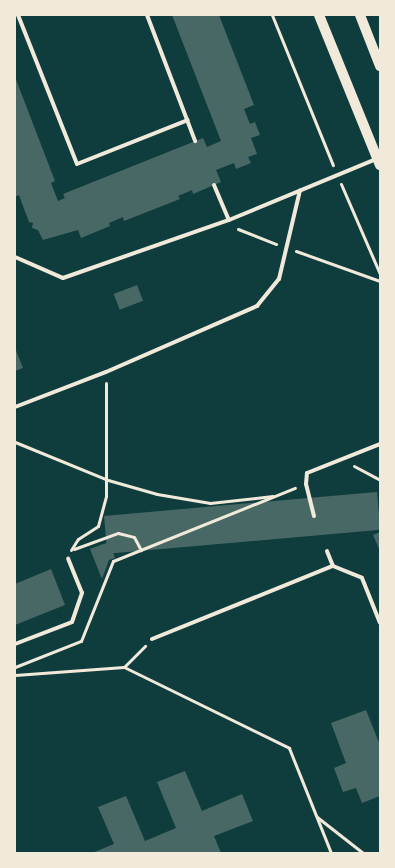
<!DOCTYPE html>
<html>
<head>
<meta charset="utf-8">
<style>
  body { margin:0 }
  #map { position:relative; width:395px; height:868px; overflow:hidden; background:#0f3d3e; font-family:"Work Sans",sans-serif }
  div>[style] { position:absolute }
  .building>* { inset:0; background:#486865; transform-origin:0 0 }
  .path>* { height:3px; margin:-1.5px; padding:0 1.5px; transform-origin:1.5px; border-radius:1.5px; background:#f1e9da }
  .service>* { height:4px; margin:-2px; padding:0 2px; transform-origin:2px; border-radius:2px; background:#f1e9da }
  .secondary>* { height:10px; margin:-5px; padding:0 5px; transform-origin:5px; border-radius:5px; background:#f1e9da }
  span { translate:-50% -50%; white-space:nowrap; text-align:center; line-height:1.15; -webkit-text-stroke:4px #f1e9da; paint-order:stroke }
  .frame { position:absolute; inset:0; border:16px solid #f1e9da; pointer-events:none }
</style>
</head>
<body>
<div id="map">
  <div class="building">
    <div style="clip-path:polygon(172px 15px,219px 15px,254px 105px,244px 109px,250px 124px,255px 122px,260px 135px,251px 138px,257px 154px,248px 157px,251px 163px,236px 169px,234px 163px,216px 170px,221px 182px,193px 194px,192px 190px,178px 196px,180px 199px,124px 221px,123px 217px,109px 223px,110px 226px,81px 238px,78px 230px,43px 240px,38px 230px,32px 228px,33px 223px,29px 222px,19px 195px,15px 197px,15px 77px,55px 181px,51px 183px,58px 201px,65px 198px,63px 194px,203px 138px,207px 147px,221px 141px)"></div>
    <div style="left:137px;top:285px;width:17px;height:25px;rotate:69deg"></div>
    <div style="clip-path:polygon(15px 348px,23px 368px,15px 371px)"></div>
    <div style="left:377px;top:492px;width:38px;height:274px;rotate:85deg"></div>
    <div style="clip-path:polygon(380px 532px,380px 551px,373px 535px)"></div>
    <div style="clip-path:polygon(109px 542px,115px 558px,109px 560px,102px 579px,90px 549px)"></div>
    <div style="clip-path:polygon(51px 569px,65px 605px,15px 625px,15px 584px)"></div>
    <div style="clip-path:polygon(366px 710px,380px 745px,380px 796px,362px 803px,356px 788px,343px 792px,334px 768px,346px 763px,331px 723px)"></div>
    <div style="clip-path:polygon(185px 771px,202px 811px,242px 794px,253px 821px,214px 836px,221px 853px,92px 853px,114px 844px,98px 807px,126px 796px,145px 841px,176px 828px,157px 782px)"></div>
  </div>
  <div class="path">
    <div style="left:272px;top:15px;width:162px;rotate:67.9deg"></div>
    <div style="left:341px;top:184px;width:98px;rotate:66.6deg"></div>
    <div style="left:238px;top:229px;width:41px;rotate:21.5deg"></div>
    <div style="left:296px;top:251px;width:89px;rotate:19.7deg"></div>
    <div style="left:15px;top:442px;width:100px;rotate:22.2deg"></div>
    <div style="left:108px;top:480px;width:51px;rotate:15.9deg"></div>
    <div style="left:157px;top:494px;width:54px;rotate:9.6deg"></div>
    <div style="left:210px;top:503px;width:63px;rotate:-6.3deg"></div>
    <div style="left:354px;top:466px;width:30px;rotate:28deg"></div>
    <div style="left:74px;top:549px;width:47px;rotate:-20deg"></div>
    <div style="left:118px;top:533px;width:16px;rotate:14deg"></div>
    <div style="left:134px;top:537px;width:15px;rotate:62deg"></div>
    <div style="left:71px;top:550px;width:13px;rotate:-58deg"></div>
    <div style="left:78px;top:539px;width:24px;rotate:-33deg"></div>
    <div style="left:98px;top:526px;width:31px;rotate:-75deg"></div>
    <div style="left:106px;top:496px;width:113px;rotate:-90deg"></div>
    <div style="left:15px;top:667px;width:71px;rotate:-21.5deg"></div>
    <div style="left:81px;top:641px;width:86px;rotate:-68.2deg"></div>
    <div style="left:113px;top:561px;width:196px;rotate:-21.9deg"></div>
    <div style="left:124px;top:667px;width:30px;rotate:-45deg"></div>
    <div style="left:15px;top:675px;width:109px;rotate:-4.2deg"></div>
    <div style="left:124px;top:667px;width:184px;rotate:26.1deg"></div>
    <div style="left:289px;top:748px;width:113px;rotate:68.2deg"></div>
    <div style="left:317px;top:817px;width:58px;rotate:38deg"></div>
  </div>
  <div class="service">
    <div style="left:18px;top:15px;width:160px;rotate:68.4deg"></div>
    <div style="left:77px;top:164px;width:119px;rotate:-21.6deg"></div>
    <div style="left:147px;top:15px;width:135px;rotate:69.1deg"></div>
    <div style="left:214px;top:185px;width:38px;rotate:67deg"></div>
    <div style="left:15px;top:257px;width:52px;rotate:23.6deg"></div>
    <div style="left:63px;top:278px;width:176px;rotate:-19.3deg"></div>
    <div style="left:229px;top:220px;width:159px;rotate:-22.5deg"></div>
    <div style="left:15px;top:407px;width:97px;rotate:-21deg"></div>
    <div style="left:106px;top:372px;width:165px;rotate:-23.6deg"></div>
    <div style="left:257px;top:306px;width:35px;rotate:-51deg"></div>
    <div style="left:279px;top:279px;width:91px;rotate:-76.7deg"></div>
    <div style="left:314px;top:516px;width:33px;rotate:-104deg"></div>
    <div style="left:306px;top:484px;width:11px;rotate:-85deg"></div>
    <div style="left:307px;top:473px;width:79px;rotate:-21.7deg"></div>
    <div style="left:333px;top:566px;width:31px;rotate:22deg"></div>
    <div style="left:362px;top:578px;width:48px;rotate:68.2deg"></div>
    <div style="left:152px;top:639px;width:195px;rotate:-22deg"></div>
    <div style="left:333px;top:566px;width:16px;rotate:-112deg"></div>
    <div style="left:15px;top:644px;width:61px;rotate:-21.1deg"></div>
    <div style="left:72px;top:622px;width:31px;rotate:-71deg"></div>
    <div style="left:82px;top:593px;width:37px;rotate:-112deg"></div>
  </div>
  <div class="secondary">
    <div style="left:319px;top:15px;width:162px;rotate:67.9deg"></div>
    <div style="left:360px;top:15px;width:55px;rotate:68.6deg"></div>
  </div>
  <div class="frame"></div>
</div>
</body>
</html>
